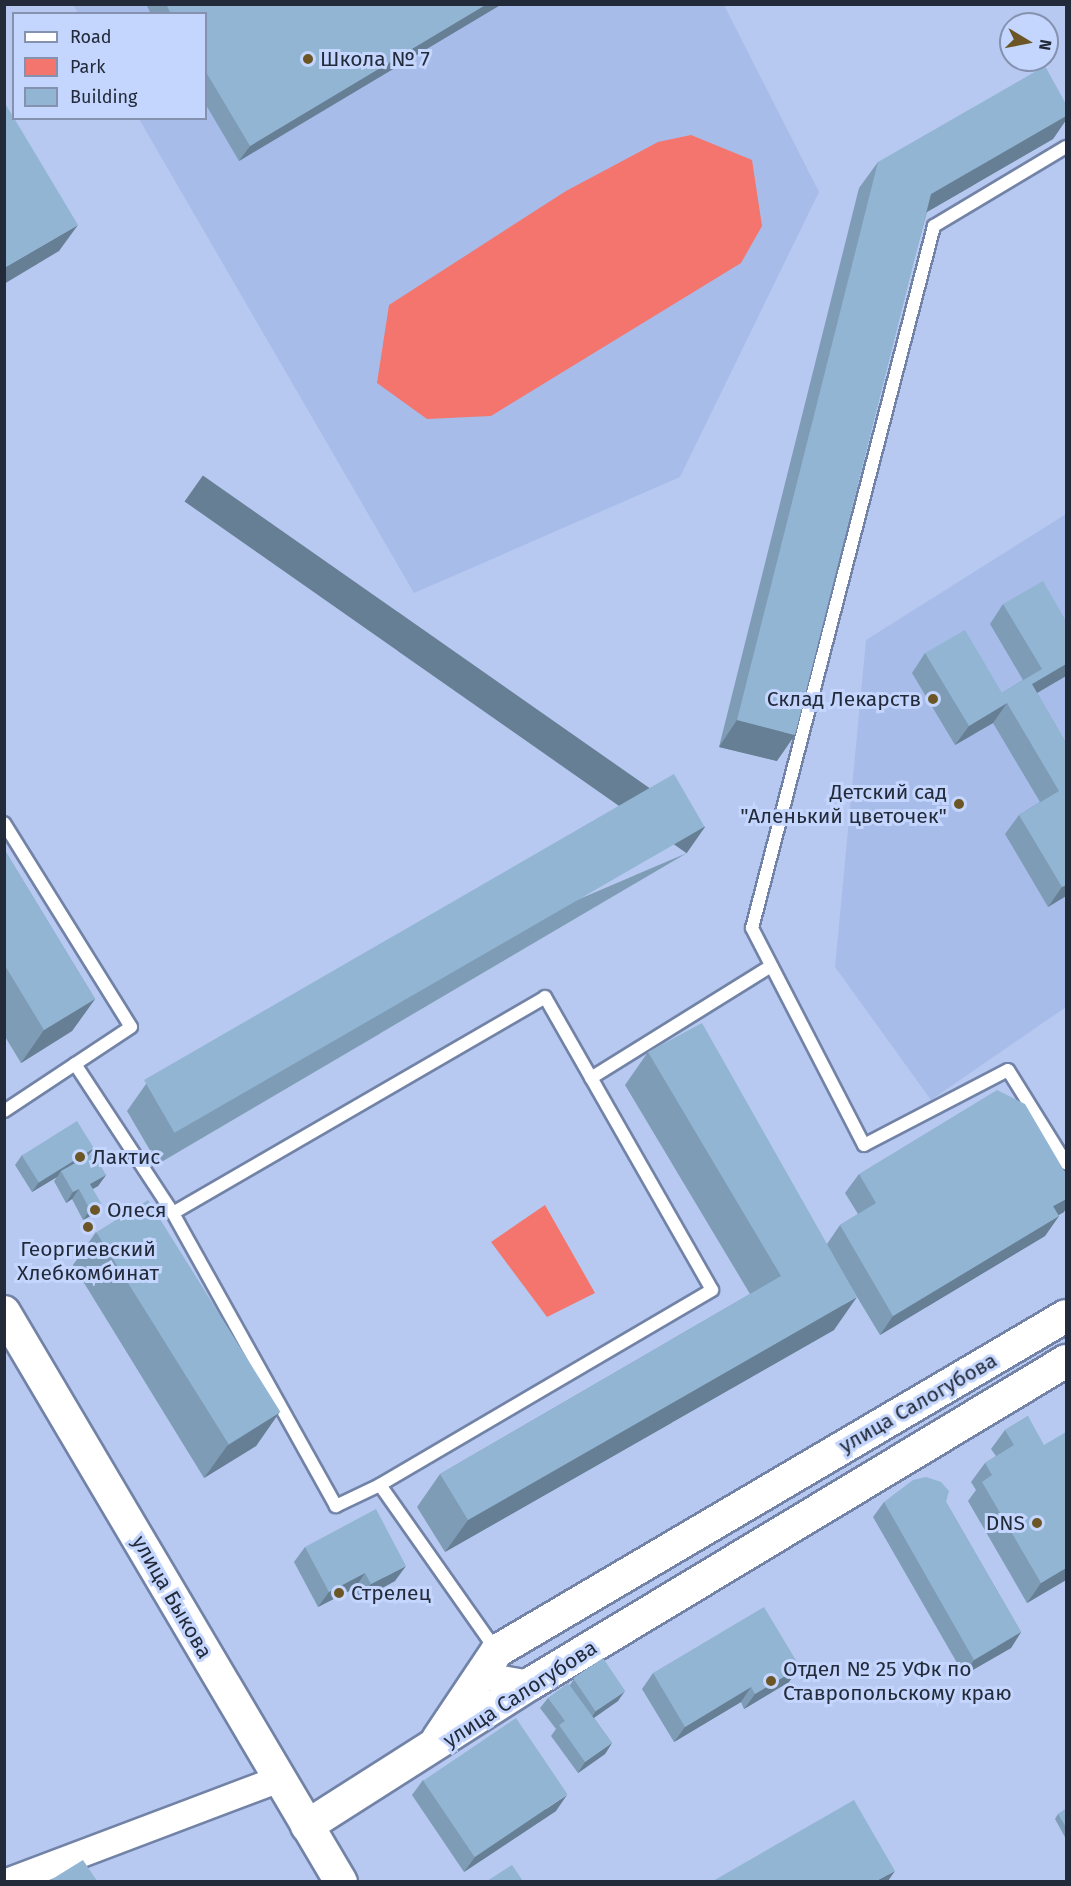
<!DOCTYPE html>
<html>
<head>
<meta charset="utf-8">
<style>
  body { margin:0 }
  #map { position:relative; width:1071px; height:1886px; overflow:hidden; background:#b7c9f0; font-family:"Fira Sans",sans-serif }
  div>[style] { position:absolute }
  .built>* { inset:0; background:#a7bce9 }
  .green>* { inset:0; background:#f3756d }
  .roads { filter:drop-shadow(2px 0 #7283a7) drop-shadow(-2px 0 #7283a7) drop-shadow(0 2px #7283a7) drop-shadow(0 -2px #7283a7) }
  .service>* { height:12px; margin:-6px; padding:0 6px; transform-origin:6px; border-radius:6px; background:#fff }
  .minor>* { height:26px; margin:-13px; padding:0 13px; transform-origin:13px; border-radius:13px; background:#fff }
  .tertiary>* { height:32px; margin:-16px; padding:0 16px; transform-origin:16px; border-radius:16px; background:#fff }
  .wall>* { inset:0; background:#7e9cb6 }
  .shaded-wall>* { inset:0; background:#667f94; transform-origin:0 0 }
  .building>* { inset:0; background:#92b5d4; transform-origin:0 0 }
  .dots>* { width:16px; height:16px; translate:-50% -50%; box-sizing:border-box; border:3px solid #c4d6fe; border-radius:50% }
  span { translate:-50% -50%; white-space:nowrap; text-align:center; line-height:1.15; -webkit-text-stroke:6px #c4d6fe; paint-order:stroke }
  .poi-label { font-size:21px; color:#232a39 }
  .left { translate:0 -50%; text-align:left }
  .right { translate:-100% -50%; text-align:right }
  .street-label { font-size:21px; color:#232a39 }
  .frame { position:absolute; inset:0; border:6px solid #232a39; pointer-events:none }
  .legend { position:absolute; left:12px; top:12px; width:195px; height:108px; box-sizing:border-box; background:#c4d6fe; border:2px solid #8491af; margin:0; padding:8px 10px; list-style:none; font-size:18px; color:#232a39 }
  .legend li { display:flex; align-items:center; gap:12px; height:30px }
  .legend b { width:30px; border:2px solid #8491af }
  .north { position:absolute; left:999px; top:12px; width:60px; height:60px; box-sizing:border-box; background:#c4d6fe; border:2px solid #8491af; border-radius:50%; rotate:100deg; font-size:16px; font-weight:700; line-height:24px; text-align:center; color:#232a39 }
  .north::after { content:''; display:block; margin:auto; width:21px; height:27px; background:#6c5626; clip-path:polygon(50% 0,100% 100%,50% 72%,0 100%) }
</style>
</head>
<body>
<div id="map">
  <div class="built">
    <div style="clip-path:polygon(73px 5px,724px 5px,819px 192px,680px 477px,414px 593px,139px 119px,206px 118px,206px 14px,78px 13px)"></div>
    <div style="clip-path:polygon(1066px 514px,1066px 1007px,931px 1100px,835px 967px,866px 640px)"></div>
  </div>
  <div class="green">
    <div style="clip-path:polygon(691px 135px,752px 160px,762px 226px,741px 263px,491px 416px,427px 419px,377px 383px,389px 305px,566px 191px,658px 142px)"></div>
    <div style="clip-path:polygon(545px 1205px,595px 1293px,547px 1317px,491px 1242px)"></div>
  </div>
  <div class="roads">
    <div class="service">
      <div style="left:1066px;top:147px;width:154px;rotate:149.1deg"></div>
      <div style="left:934px;top:226px;width:725px;rotate:104.53deg"></div>
      <div style="left:752px;top:928px;width:244px;rotate:62.7deg"></div>
      <div style="left:864px;top:1145px;width:162px;rotate:-27.5deg"></div>
      <div style="left:1008px;top:1070px;width:110px;rotate:58.1deg"></div>
      <div style="left:4px;top:823px;width:240px;rotate:58.1deg"></div>
      <div style="left:131px;top:1027px;width:152px;rotate:146.5deg"></div>
      <div style="left:75px;top:1064px;width:178px;rotate:56.7deg"></div>
      <div style="left:591px;top:1078px;width:212px;rotate:-31.9deg"></div>
      <div style="left:380px;top:1485px;width:49px;rotate:154.5deg"></div>
      <div style="left:336px;top:1506px;width:335px;rotate:-119.1deg"></div>
      <div style="left:173px;top:1213px;width:430px;rotate:-30.1deg"></div>
      <div style="left:545px;top:997px;width:337px;rotate:60.3deg"></div>
      <div style="left:712px;top:1290px;width:385px;rotate:149.6deg"></div>
      <div style="left:380px;top:1485px;width:202px;rotate:54.9deg"></div>
    </div>
    <div class="minor">
      <div style="left:497px;top:1651px;width:18px;rotate:106deg"></div>
      <div style="left:492px;top:1668px;width:11px;rotate:68deg"></div>
      <div style="left:496px;top:1678px;width:35px;rotate:10deg"></div>
      <div style="left:7px;top:1882px;width:291px;rotate:-20.7deg"></div>
    </div>
    <div class="tertiary">
      <div style="left:4px;top:1312px;width:662px;rotate:59.41deg"></div>
      <div style="left:438px;top:1739px;width:106px;rotate:-56.2deg"></div>
      <div style="left:497px;top:1651px;width:660px;rotate:-30.49deg"></div>
      <div style="left:307px;top:1826px;width:264px;rotate:-32.5deg"></div>
      <div style="left:530px;top:1684px;width:626px;rotate:-31.07deg"></div>
    </div>
  </div>
  <div class="wall">
    <div style="clip-path:polygon(146px 4px,502px 4px,239px 161px,206px 105px,206px 14px,151px 14px)"></div>
    <div style="clip-path:polygon(1066px 104px,1066px 120px,1053px 139px,927px 212px,777px 761px,719px 747px,859px 188px,878px 162px)"></div>
    <div style="clip-path:polygon(1003px 604px,1066px 621px,1066px 676px,1037px 693px,1066px 743px,1066px 896px,1048px 907px,1005px 834px,1019px 815px,1040px 802px,993px 723px,955px 745px,912px 673px,925px 653px,1002px 693px,1023px 680px,990px 624px)"></div>
    <div style="clip-path:polygon(4px 849px,95px 999px,72px 1031px,21px 1063px,4px 1035px)"></div>
    <div style="clip-path:polygon(687px 853px,158px 1164px,127px 1111px,146px 1084px)"></div>
    <div style="clip-path:polygon(648px 1052px,827px 1244px,840px 1225px,858px 1214px,845px 1193px,859px 1174px,1064px 1212px,1058px 1215px,1059px 1216px,1045px 1236px,880px 1335px,851px 1287px,834px 1330px,445px 1552px,417px 1507px,440px 1474px,750px 1294px,625px 1085px)"></div>
    <div style="clip-path:polygon(94px 1148px,88px 1155px,106px 1175px,98px 1186px,93px 1189px,94px 1214px,83px 1220px,72px 1199px,66px 1203px,54px 1181px,57px 1177px,32px 1192px,15px 1165px,22px 1155px)"></div>
    <div style="clip-path:polygon(96px 1232px,279px 1413px,256px 1446px,204px 1478px,73px 1265px)"></div>
    <div style="clip-path:polygon(1028px 1416px,1066px 1580px,1027px 1603px,968px 1501px,976px 1490px,971px 1482px,985px 1463px,996px 1456px,991px 1449px,1005px 1430px)"></div>
    <div style="clip-path:polygon(884px 1502px,946px 1502px,1021px 1632px,1011px 1648px,964px 1675px,873px 1517px)"></div>
    <div style="clip-path:polygon(305px 1547px,395px 1581px,360px 1600px,355px 1588px,318px 1607px,294px 1562px)"></div>
    <div style="clip-path:polygon(653px 1673px,789px 1682px,744px 1709px,741px 1702px,674px 1742px,642px 1689px)"></div>
    <div style="clip-path:polygon(574px 1679px,618px 1701px,594px 1718px,612px 1743px,605px 1754px,578px 1773px,551px 1736px,556px 1729px,540px 1708px,548px 1698px,570px 1685px)"></div>
    <div style="clip-path:polygon(423px 1780px,556px 1811px,464px 1872px,412px 1795px)"></div>
    <div style="clip-path:polygon(1066px 1809px,1066px 1839px,1055px 1819px,1058px 1814px)"></div>
  </div>
  <div class="shaded-wall">
    <div style="clip-path:polygon(487px 4px,502px 4px,239px 161px,250px 146px)"></div>
    <div style="clip-path:polygon(1066px 116px,1066px 120px,1053px 139px,913px 220px,931px 194px)"></div>
    <div style="clip-path:polygon(78px 225px,59px 251px,4px 284px,4px 268px)"></div>
    <div style="clip-path:polygon(1066px 664px,1066px 676px,1018px 704px,1032px 684px)"></div>
    <div style="clip-path:polygon(1007px 703px,993px 723px,955px 745px,969px 726px)"></div>
    <div style="clip-path:polygon(737px 720px,795px 735px,777px 761px,719px 747px)"></div>
    <div style="left:705px;top:827px;width:32px;height:613px;rotate:125deg"></div>
    <div style="clip-path:polygon(1066px 885px,1066px 896px,1048px 907px,1062px 887px)"></div>
    <div style="clip-path:polygon(95px 999px,72px 1031px,21px 1063px,44px 1030px)"></div>
    <div style="clip-path:polygon(94px 1148px,86px 1159px,61px 1171px,57px 1177px,32px 1192px,39px 1182px)"></div>
    <div style="clip-path:polygon(106px 1175px,98px 1186px,83px 1194px,90px 1184px)"></div>
    <div style="clip-path:polygon(79px 1189px,72px 1199px,66px 1203px,73px 1192px)"></div>
    <div style="clip-path:polygon(1066px 1199px,1066px 1208px,1064px 1212px,1040px 1226px,1053px 1206px)"></div>
    <div style="clip-path:polygon(101px 1203px,94px 1214px,83px 1220px,90px 1210px)"></div>
    <div style="clip-path:polygon(1059px 1216px,1045px 1236px,880px 1335px,893px 1316px)"></div>
    <div style="clip-path:polygon(857px 1297px,834px 1330px,445px 1552px,468px 1520px)"></div>
    <div style="clip-path:polygon(279px 1413px,256px 1446px,204px 1478px,227px 1446px)"></div>
    <div style="clip-path:polygon(406px 1566px,395px 1581px,360px 1600px,371px 1584px)"></div>
    <div style="clip-path:polygon(1066px 1568px,1066px 1580px,1027px 1603px,1041px 1583px)"></div>
    <div style="clip-path:polygon(365px 1573px,355px 1588px,318px 1607px,329px 1592px)"></div>
    <div style="clip-path:polygon(1021px 1632px,1011px 1648px,964px 1675px,974px 1660px)"></div>
    <div style="clip-path:polygon(800px 1667px,789px 1682px,744px 1709px,755px 1694px)"></div>
    <div style="clip-path:polygon(751px 1687px,741px 1702px,674px 1742px,685px 1727px)"></div>
    <div style="clip-path:polygon(625px 1691px,618px 1701px,589px 1721px,596px 1711px)"></div>
    <div style="clip-path:polygon(612px 1743px,605px 1754px,578px 1773px,585px 1762px)"></div>
    <div style="clip-path:polygon(567px 1795px,556px 1811px,464px 1872px,475px 1857px)"></div>
    <div style="clip-path:polygon(895px 1871px,888px 1881px,876px 1881px)"></div>
  </div>
  <div class="building">
    <div style="clip-path:polygon(166px 4px,487px 4px,250px 146px,206px 72px,206px 14px,171px 14px)"></div>
    <div style="clip-path:polygon(1045px 66px,1066px 104px,1066px 116px,931px 194px,795px 735px,737px 720px,878px 162px)"></div>
    <div style="clip-path:polygon(4px 102px,14px 118px,78px 225px,4px 268px)"></div>
    <div style="clip-path:polygon(1043px 581px,1066px 621px,1066px 664px,1032px 684px,1066px 743px,1066px 885px,1062px 887px,1019px 815px,1059px 791px,1007px 703px,969px 726px,925px 653px,965px 630px,1002px 693px,1042px 669px,1003px 604px)"></div>
    <div style="left:674px;top:774px;width:61px;height:612px;rotate:60deg"></div>
    <div style="clip-path:polygon(4px 849px,95px 999px,44px 1030px,4px 964px)"></div>
    <div style="clip-path:polygon(702px 1023px,857px 1297px,468px 1520px,440px 1474px,781px 1276px,648px 1052px)"></div>
    <div style="clip-path:polygon(997px 1090px,1025px 1104px,1066px 1174px,1066px 1199px,1053px 1206px,1059px 1216px,893px 1316px,840px 1225px,876px 1203px,859px 1174px)"></div>
    <div style="left:77px;top:1121px;width:32px;height:65px;rotate:58deg"></div>
    <div style="clip-path:polygon(93px 1153px,106px 1175px,90px 1184px,101px 1203px,90px 1210px,79px 1189px,73px 1192px,61px 1171px)"></div>
    <div style="left:148px;top:1200px;width:250px;height:61px;rotate:58deg"></div>
    <div style="clip-path:polygon(1028px 1416px,1044px 1445px,1066px 1432px,1066px 1568px,1041px 1583px,982px 1482px,992px 1475px,985px 1463px,1014px 1445px,1005px 1430px)"></div>
    <div style="clip-path:polygon(926px 1477px,941px 1482px,949px 1491px,946px 1502px,1021px 1632px,974px 1660px,884px 1502px,913px 1480px)"></div>
    <div style="clip-path:polygon(376px 1509px,406px 1566px,371px 1584px,365px 1573px,329px 1592px,305px 1547px)"></div>
    <div style="clip-path:polygon(764px 1607px,800px 1667px,755px 1694px,751px 1687px,685px 1727px,653px 1673px)"></div>
    <div style="left:603px;top:1658px;width:40px;height:36px;rotate:56deg"></div>
    <div style="clip-path:polygon(568px 1683px,612px 1743px,585px 1762px,559px 1725px,565px 1721px,548px 1698px)"></div>
    <div style="left:516px;top:1718px;width:92px;height:112px;rotate:56deg"></div>
    <div style="clip-path:polygon(854px 1800px,895px 1871px,876px 1881px,713px 1881px)"></div>
    <div style="clip-path:polygon(1066px 1809px,1066px 1827px,1058px 1814px)"></div>
    <div style="clip-path:polygon(83px 1860px,97px 1881px,49px 1881px)"></div>
    <div style="clip-path:polygon(512px 1865px,523px 1881px,487px 1881px)"></div>
  </div>
  <div class="dots">
    <div style="left:308px;top:59px;background:#6c5626"></div>
    <div style="left:933px;top:699px;background:#6c5626"></div>
    <div style="left:959px;top:804px;background:#6c5626"></div>
    <div style="left:80px;top:1157px;background:#6c5626"></div>
    <div style="left:95px;top:1210px;background:#6c5626"></div>
    <div style="left:88px;top:1227px;background:#6c5626"></div>
    <div style="left:1037px;top:1523px;background:#6c5626"></div>
    <div style="left:339px;top:1593px;background:#6c5626"></div>
    <div style="left:771px;top:1681px;background:#6c5626"></div>
  </div>
  <div class="poi-label">
    <span class="left" style="left:320px;top:59px">Школа № 7</span>
    <span class="right" style="left:921px;top:699px">Склад Лекарств</span>
    <span class="right" style="left:947px;top:804px">Детский сад<br>"Аленький цветочек"</span>
    <span class="left" style="left:92px;top:1157px">Лактис</span>
    <span class="left" style="left:107px;top:1210px">Олеся</span>
    <span style="left:88px;top:1261px">Георгиевский<br>Хлебкомбинат</span>
    <span class="right" style="left:1025px;top:1523px">DNS</span>
    <span class="left" style="left:351px;top:1593px">Стрелец</span>
    <span class="left" style="left:783px;top:1681px">Отдел № 25 УФк по<br>Ставропольскому краю</span>
  </div>
  <div class="street-label">
    <span style="left:918px;top:1403px;rotate:-30deg">улица Салогубова</span>
    <span style="left:172px;top:1597px;rotate:60deg">улица Быкова</span>
    <span style="left:520px;top:1694px;rotate:-33deg">улица Салогубова</span>
  </div>
  <div class="frame"></div>
  <ul class="legend">
  <li><b style="height:8px;background:#fff"></b>Road</li>
  <li><b style="height:16px;background:#f3756d"></b>Park</li>
  <li><b style="height:16px;background:#92b5d4"></b>Building</li>
  </ul>
  <div class="north">N</div>
</div>
</body>
</html>
